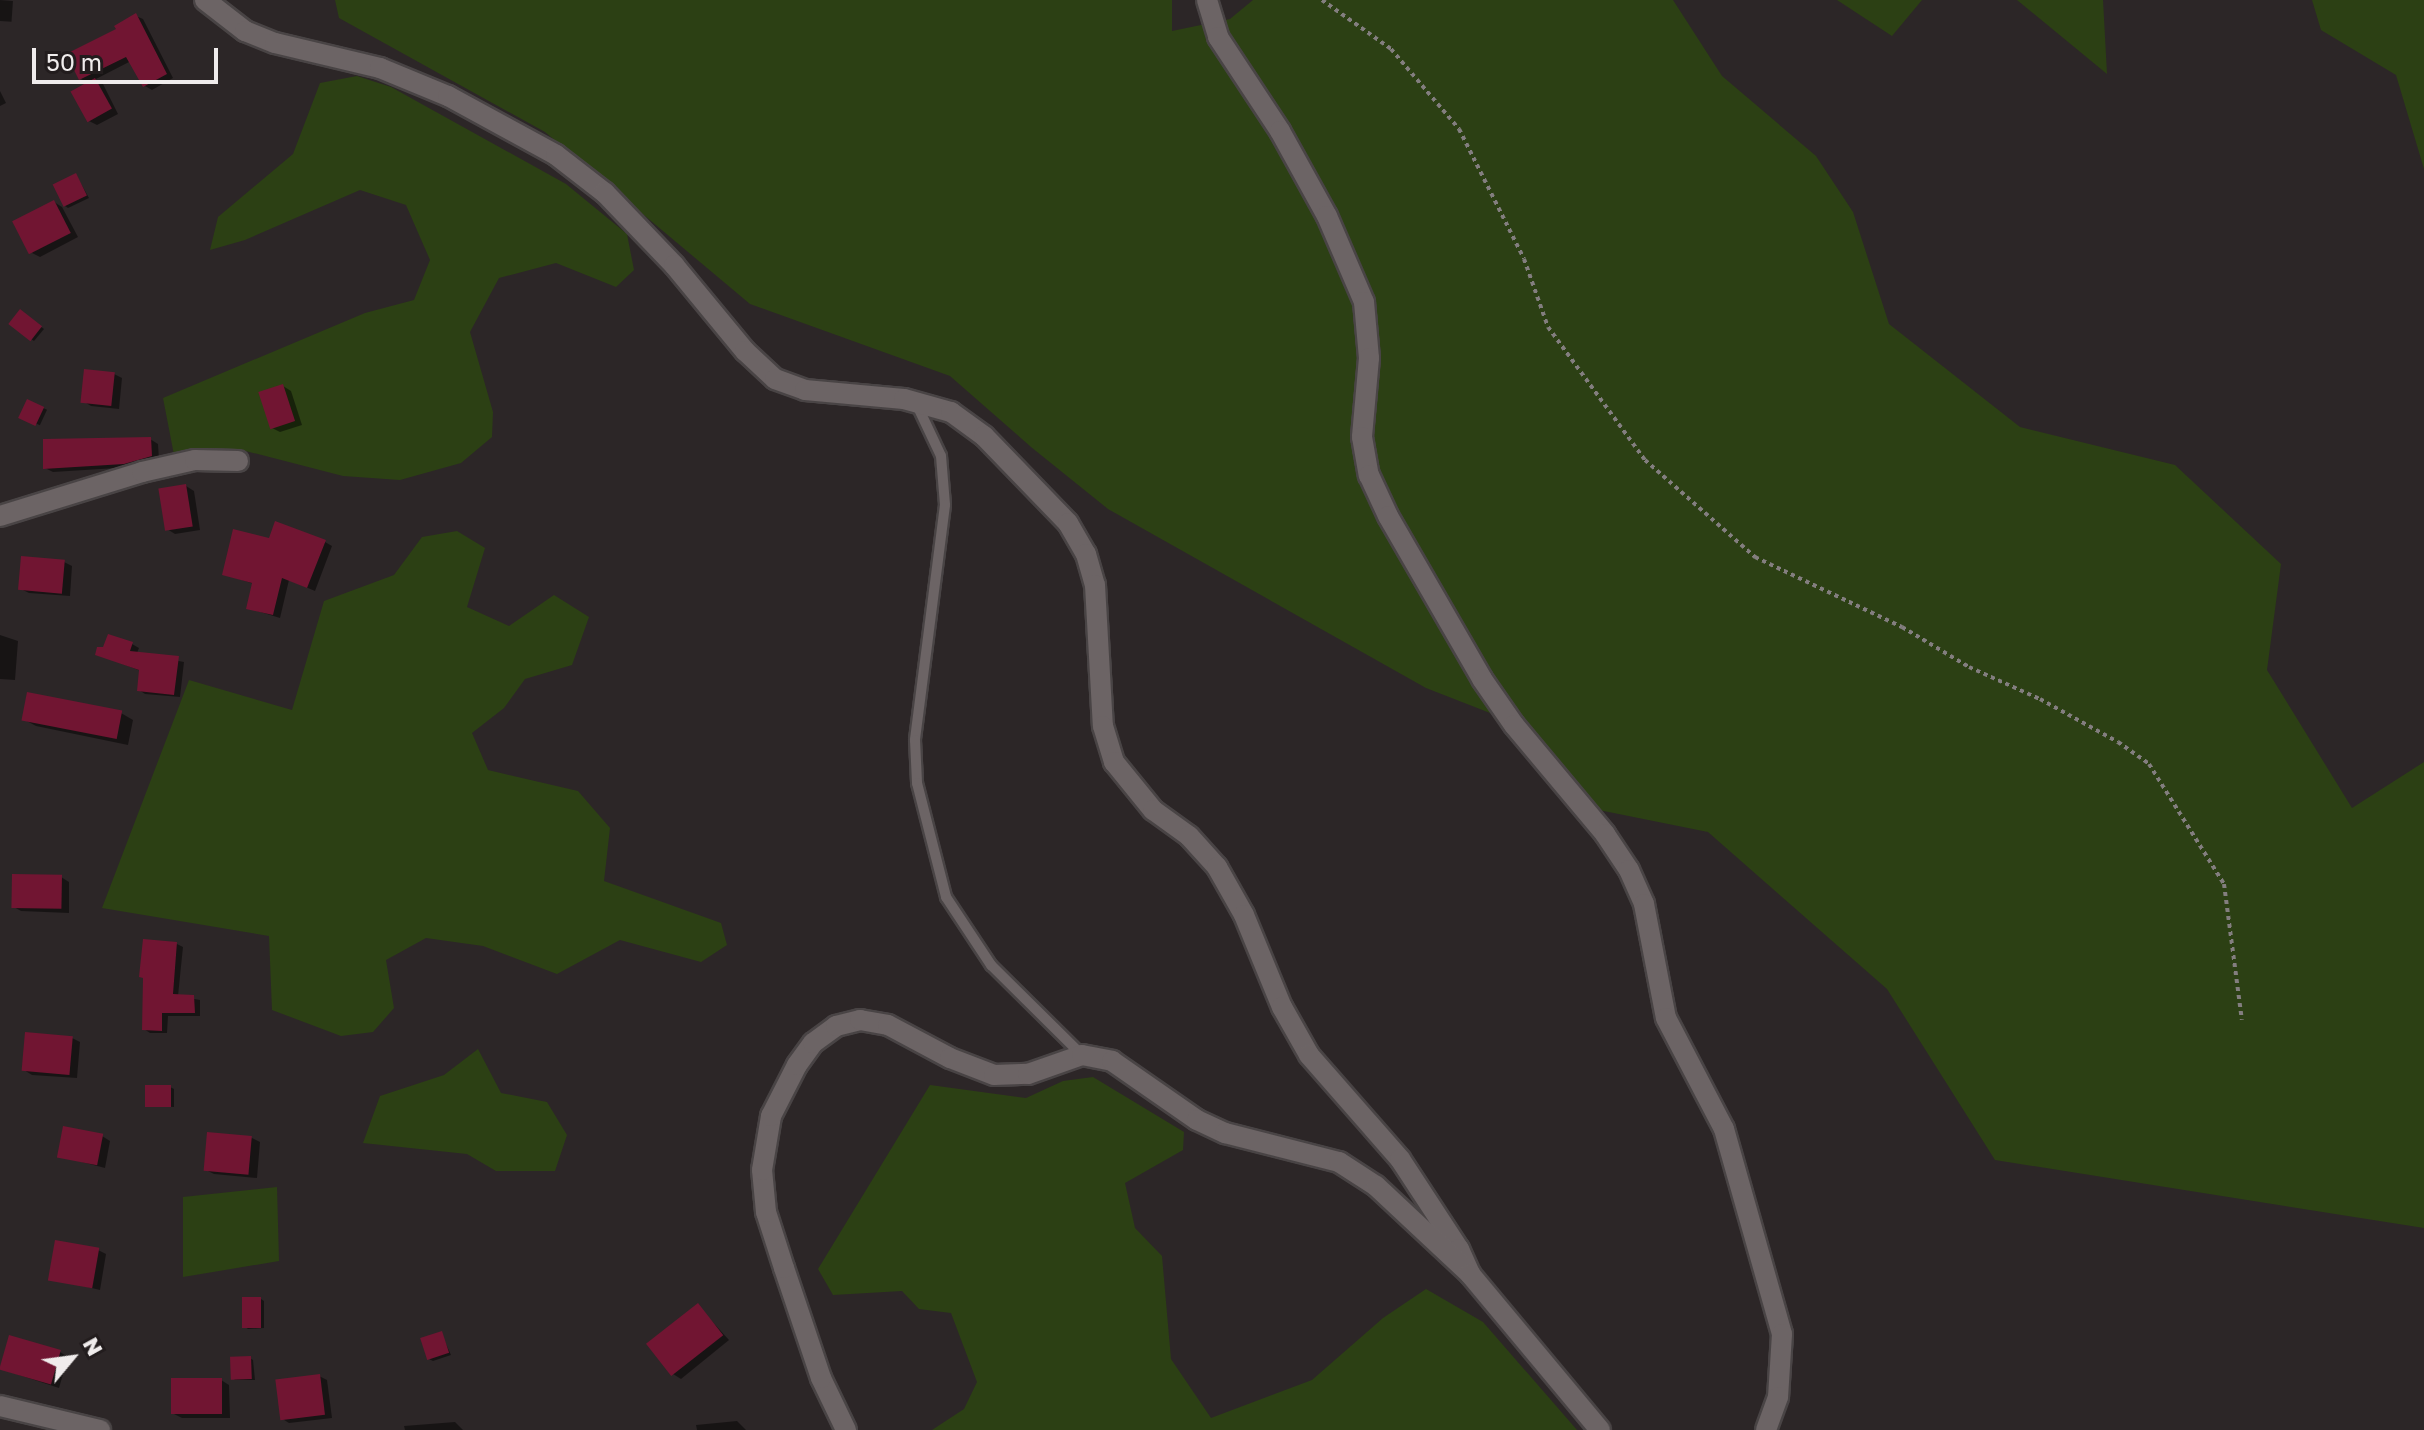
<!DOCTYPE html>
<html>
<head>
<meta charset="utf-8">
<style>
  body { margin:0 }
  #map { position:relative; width:2424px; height:1430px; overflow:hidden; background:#2c2627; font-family:"Golos Text",sans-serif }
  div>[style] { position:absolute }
  .green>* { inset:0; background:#2c4014 }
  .shadow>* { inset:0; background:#0007; transform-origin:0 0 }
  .building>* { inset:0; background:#711532; transform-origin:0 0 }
  .path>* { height:4px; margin-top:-2px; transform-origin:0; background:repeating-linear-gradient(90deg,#837e7f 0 4px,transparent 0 8px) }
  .roads { filter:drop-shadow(2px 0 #494445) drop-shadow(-2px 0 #494445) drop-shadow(0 2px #494445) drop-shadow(0 -2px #494445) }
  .service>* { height:10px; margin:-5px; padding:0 5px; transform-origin:5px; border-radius:5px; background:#6c6465 }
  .minor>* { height:20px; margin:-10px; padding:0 10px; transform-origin:10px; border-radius:10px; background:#6c6465 }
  span { translate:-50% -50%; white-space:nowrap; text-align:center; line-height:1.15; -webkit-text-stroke:6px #221c1d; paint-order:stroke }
  .north { position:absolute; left:32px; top:1318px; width:80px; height:80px; -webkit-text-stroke:6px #221c1d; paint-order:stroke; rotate:61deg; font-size:22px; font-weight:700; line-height:32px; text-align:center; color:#f0ecec }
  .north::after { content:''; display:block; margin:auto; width:28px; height:36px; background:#f0ecec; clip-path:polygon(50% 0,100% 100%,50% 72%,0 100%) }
  .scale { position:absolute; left:32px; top:48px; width:186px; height:36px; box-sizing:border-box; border:4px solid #f0ecec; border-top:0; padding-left:10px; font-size:24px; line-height:28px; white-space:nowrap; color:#f0ecec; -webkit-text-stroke:6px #221c1d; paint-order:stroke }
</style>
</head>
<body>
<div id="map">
  <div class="green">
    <div style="clip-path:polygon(335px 0,1172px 0,1172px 31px,1230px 19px,1253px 0,1673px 0,1722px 76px,1816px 156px,1853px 212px,1889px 324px,2020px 427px,2175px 465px,2281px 564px,2267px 670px,2352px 808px,2424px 762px,2424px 1228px,1995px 1160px,1887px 989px,1708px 832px,1574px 805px,1531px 729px,1426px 688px,1108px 509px,1031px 447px,950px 376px,750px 304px,545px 132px,339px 18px)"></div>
    <div style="clip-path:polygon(1837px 0,1922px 0,1892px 36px)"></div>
    <div style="clip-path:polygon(2017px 0,2103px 0,2107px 74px)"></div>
    <div style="clip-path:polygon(2312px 0,2424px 0,2424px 169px,2396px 75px,2321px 30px)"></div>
    <div style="clip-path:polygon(357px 76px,391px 87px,566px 184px,627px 234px,634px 270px,616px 287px,556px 263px,499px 278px,470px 332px,493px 412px,492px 437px,461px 463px,400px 480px,343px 476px,238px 449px,174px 455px,163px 398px,365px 313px,414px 300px,430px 260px,406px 205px,360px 190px,245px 240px,210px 250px,218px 217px,293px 154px,320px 83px)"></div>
    <div style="clip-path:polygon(457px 531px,485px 548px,467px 607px,509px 626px,554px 595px,589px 617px,572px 665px,525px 679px,504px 708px,472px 733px,488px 770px,578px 791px,610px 828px,604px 881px,721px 923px,727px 945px,701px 962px,620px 940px,557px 974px,483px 946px,426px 938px,386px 960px,394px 1008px,373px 1032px,341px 1036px,272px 1010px,269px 936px,102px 908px,189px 680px,292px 710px,324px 601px,394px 575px,422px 537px)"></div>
    <div style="clip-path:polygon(478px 1049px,501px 1093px,547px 1102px,567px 1135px,555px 1171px,496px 1171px,467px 1154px,363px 1143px,380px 1096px,444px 1075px)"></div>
    <div style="clip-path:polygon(1093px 1077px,1184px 1132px,1183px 1150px,1125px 1183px,1135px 1228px,1162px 1256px,1171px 1359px,1211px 1418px,1312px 1380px,1383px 1318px,1426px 1289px,1483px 1322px,1577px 1430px,932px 1430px,964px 1409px,977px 1382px,951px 1313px,919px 1309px,902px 1291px,833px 1295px,818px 1269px,930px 1085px,1026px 1098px,1063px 1081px)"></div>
    <div style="clip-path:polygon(277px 1187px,279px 1261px,183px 1277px,183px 1197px)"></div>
  </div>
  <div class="shadow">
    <div style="left:0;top:0;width:13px;height:21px;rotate:4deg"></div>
    <div style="clip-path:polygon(136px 16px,143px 19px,173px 78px,152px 90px,145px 86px,131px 61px,94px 80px,103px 84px,118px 114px,97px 125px,89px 121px,88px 83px,81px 79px,119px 29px)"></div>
    <div style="clip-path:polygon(0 91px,6px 103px,0 106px)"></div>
    <div style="clip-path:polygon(76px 175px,89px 198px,68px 208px,65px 206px)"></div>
    <div style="clip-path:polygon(54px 202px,62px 207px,78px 237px,40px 257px,32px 253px)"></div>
    <div style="clip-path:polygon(24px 314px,44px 329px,34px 341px,31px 339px)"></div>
    <div style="clip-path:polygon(114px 374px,122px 378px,119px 409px,91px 406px,83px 401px)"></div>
    <div style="clip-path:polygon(283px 386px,291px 391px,302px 425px,280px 432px,272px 428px)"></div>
    <div style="left:28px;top:401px;width:21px;height:17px;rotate:25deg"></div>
    <div style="clip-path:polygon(150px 439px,158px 444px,159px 460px,133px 467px,53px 472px,45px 468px)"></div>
    <div style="clip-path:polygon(186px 486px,194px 491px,200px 530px,175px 534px,167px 529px)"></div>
    <div style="clip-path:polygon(270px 540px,325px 542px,332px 546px,315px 591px,289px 580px,280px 618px,248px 608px,254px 584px,224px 574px)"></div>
    <div style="clip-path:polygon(64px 562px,72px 566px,70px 596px,29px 593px,21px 589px)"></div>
    <div style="clip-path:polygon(0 635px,18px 641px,15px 680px,0 679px)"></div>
    <div style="clip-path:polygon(132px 644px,139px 648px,137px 653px,184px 662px,180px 697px,145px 694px,139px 690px,141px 671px,97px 654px)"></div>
    <div style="clip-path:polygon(121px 713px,133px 720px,128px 745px,36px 726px,23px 719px)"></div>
    <div style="clip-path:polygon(61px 877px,69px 882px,69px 913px,21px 911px,14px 907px)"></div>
    <div style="clip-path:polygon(177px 944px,183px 947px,178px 996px,200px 1000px,200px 1016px,168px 1016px,167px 1033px,150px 1033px,144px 1029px,145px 978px)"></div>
    <div style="clip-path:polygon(72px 1038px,80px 1042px,77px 1078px,32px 1075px,24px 1070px)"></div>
    <div style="clip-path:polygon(170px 1087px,174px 1089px,174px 1107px,147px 1106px)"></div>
    <div style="clip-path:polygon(102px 1136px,110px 1141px,105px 1168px,59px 1156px)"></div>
    <div style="clip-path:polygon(252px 1138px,260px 1142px,257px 1178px,214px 1174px,206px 1170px)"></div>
    <div style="clip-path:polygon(98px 1250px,106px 1254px,100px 1290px,50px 1278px)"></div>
    <div style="clip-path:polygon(261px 1299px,264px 1301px,264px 1328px,248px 1329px,245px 1327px)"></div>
    <div style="clip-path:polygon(698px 1306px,729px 1340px,681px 1379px,673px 1374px)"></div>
    <div style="clip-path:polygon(441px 1333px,451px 1355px,433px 1361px,429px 1359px)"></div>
    <div style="clip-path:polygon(60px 1352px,68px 1357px,59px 1388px,1px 1369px)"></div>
    <div style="clip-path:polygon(250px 1358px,253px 1360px,255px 1380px,234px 1380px)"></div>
    <div style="clip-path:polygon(319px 1376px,327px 1380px,332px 1418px,289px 1423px,281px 1418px)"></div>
    <div style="clip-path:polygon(221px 1380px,229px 1385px,230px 1418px,182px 1418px,174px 1414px)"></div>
    <div style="clip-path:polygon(737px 1421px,746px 1430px,697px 1430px,696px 1425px)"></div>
    <div style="clip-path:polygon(455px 1422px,463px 1430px,405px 1430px,404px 1426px)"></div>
  </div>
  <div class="building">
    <div style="clip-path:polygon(136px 13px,167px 74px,143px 87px,126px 57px,79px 80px,66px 54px,116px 29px,114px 26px)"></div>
    <div style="left:95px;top:78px;width:35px;height:28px;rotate:61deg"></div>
    <div style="left:76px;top:173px;width:25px;height:26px;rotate:64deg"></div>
    <div style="left:54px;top:200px;width:37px;height:47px;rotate:63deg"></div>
    <div style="left:20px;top:309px;width:28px;height:19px;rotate:38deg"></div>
    <div style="left:84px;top:369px;width:31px;height:34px;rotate:6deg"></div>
    <div style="left:283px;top:384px;width:39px;height:26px;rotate:72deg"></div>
    <div style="left:27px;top:399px;width:19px;height:21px;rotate:25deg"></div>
    <div style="clip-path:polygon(151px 437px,152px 456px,124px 464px,43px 469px,43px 439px)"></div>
    <div style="left:186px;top:484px;width:43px;height:28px;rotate:81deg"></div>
    <div style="clip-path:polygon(275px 521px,326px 540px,307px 588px,282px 578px,273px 615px,246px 609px,252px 583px,222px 575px,233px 529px,269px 538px)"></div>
    <div style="left:21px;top:556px;width:44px;height:34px;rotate:5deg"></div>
    <div style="clip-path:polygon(108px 634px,133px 642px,130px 651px,179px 656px,174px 695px,137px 691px,139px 670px,95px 655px,97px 647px,103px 647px)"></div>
    <div style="left:27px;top:692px;width:97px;height:29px;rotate:11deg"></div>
    <div style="left:12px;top:874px;width:50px;height:34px;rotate:1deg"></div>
    <div style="clip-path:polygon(143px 939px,177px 942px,173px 994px,194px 995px,195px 1013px,162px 1013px,162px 1031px,142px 1030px,143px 978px,139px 977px)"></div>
    <div style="left:25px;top:1032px;width:48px;height:39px;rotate:5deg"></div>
    <div style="left:145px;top:1085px;width:26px;height:22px"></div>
    <div style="left:63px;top:1126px;width:41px;height:32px;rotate:11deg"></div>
    <div style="left:207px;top:1132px;width:45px;height:39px;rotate:5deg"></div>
    <div style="left:55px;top:1240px;width:45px;height:41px;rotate:10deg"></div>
    <div style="left:242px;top:1297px;width:19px;height:31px"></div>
    <div style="left:698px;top:1303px;width:41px;height:66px;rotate:52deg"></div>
    <div style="left:442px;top:1331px;width:23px;height:23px;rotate:72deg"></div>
    <div style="left:9px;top:1335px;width:54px;height:36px;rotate:16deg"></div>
    <div style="left:251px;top:1356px;width:23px;height:21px;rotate:88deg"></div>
    <div style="left:320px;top:1374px;width:41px;height:45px;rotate:83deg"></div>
    <div style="left:222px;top:1378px;width:36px;height:51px;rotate:90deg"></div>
  </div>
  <div class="path">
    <div style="left:1322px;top:0;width:85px;rotate:35.4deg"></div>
    <div style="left:1391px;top:49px;width:105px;rotate:49.6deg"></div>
    <div style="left:1459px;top:129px;width:145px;rotate:63.4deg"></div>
    <div style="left:1524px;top:259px;width:72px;rotate:70.6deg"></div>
    <div style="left:1548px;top:327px;width:165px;rotate:53.9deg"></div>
    <div style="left:1645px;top:460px;width:147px;rotate:41.4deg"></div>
    <div style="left:1755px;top:557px;width:163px;rotate:25.5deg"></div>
    <div style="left:1902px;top:627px;width:78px;rotate:30.8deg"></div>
    <div style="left:1969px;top:667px;width:78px;rotate:24.3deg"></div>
    <div style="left:2040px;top:699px;width:89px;rotate:28.9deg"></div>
    <div style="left:2118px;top:742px;width:38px;rotate:35deg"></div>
    <div style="left:2149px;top:764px;width:142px;rotate:58deg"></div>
    <div style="left:2224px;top:884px;width:137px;rotate:82.5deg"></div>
  </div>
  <div class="roads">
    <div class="service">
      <div style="left:917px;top:405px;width:56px;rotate:64.8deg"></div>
      <div style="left:941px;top:456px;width:49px;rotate:85.3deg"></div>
      <div style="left:945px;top:505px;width:237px;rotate:97.3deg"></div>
      <div style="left:915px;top:740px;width:43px;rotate:87.3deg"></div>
      <div style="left:917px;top:783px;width:118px;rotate:75.7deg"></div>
      <div style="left:946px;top:897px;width:82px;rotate:56.5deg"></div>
      <div style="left:991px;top:965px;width:127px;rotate:44.7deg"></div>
    </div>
    <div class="minor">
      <div style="left:205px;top:0;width:51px;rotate:37.8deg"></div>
      <div style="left:245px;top:31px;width:32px;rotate:22deg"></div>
      <div style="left:275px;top:43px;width:108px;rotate:13.4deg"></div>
      <div style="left:380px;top:68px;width:74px;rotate:22.4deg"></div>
      <div style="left:448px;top:96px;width:123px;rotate:28.6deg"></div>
      <div style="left:556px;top:155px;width:62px;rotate:37.8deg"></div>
      <div style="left:605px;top:193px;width:100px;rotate:46.2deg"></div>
      <div style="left:674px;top:265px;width:112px;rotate:50.5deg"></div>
      <div style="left:745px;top:351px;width:41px;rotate:43deg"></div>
      <div style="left:775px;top:379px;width:32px;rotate:20deg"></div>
      <div style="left:805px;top:390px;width:99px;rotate:5.2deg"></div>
      <div style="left:904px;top:399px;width:49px;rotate:15.5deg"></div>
      <div style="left:951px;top:412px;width:41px;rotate:36deg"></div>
      <div style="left:984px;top:436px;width:121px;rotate:46deg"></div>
      <div style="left:1068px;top:523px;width:36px;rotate:60deg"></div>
      <div style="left:1086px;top:554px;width:32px;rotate:74deg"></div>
      <div style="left:1095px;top:585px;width:141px;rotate:86.8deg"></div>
      <div style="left:1103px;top:726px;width:38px;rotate:73deg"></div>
      <div style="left:1114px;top:762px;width:62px;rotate:50.9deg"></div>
      <div style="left:1153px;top:810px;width:44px;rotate:35.8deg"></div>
      <div style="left:1189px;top:836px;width:42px;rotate:47.9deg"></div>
      <div style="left:1217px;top:867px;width:55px;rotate:60.6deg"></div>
      <div style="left:1244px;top:915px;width:100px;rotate:67.6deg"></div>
      <div style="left:1282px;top:1007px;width:55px;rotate:60.6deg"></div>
      <div style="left:1309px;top:1055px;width:138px;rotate:48.8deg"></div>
      <div style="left:1400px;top:1159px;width:108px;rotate:56.8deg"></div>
      <div style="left:1459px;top:1249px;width:27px;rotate:66deg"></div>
      <div style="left:1207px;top:0;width:39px;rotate:73deg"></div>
      <div style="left:1218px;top:37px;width:113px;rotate:56.6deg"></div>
      <div style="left:1280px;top:131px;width:97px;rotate:61.1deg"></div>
      <div style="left:1327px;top:216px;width:94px;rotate:66.7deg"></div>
      <div style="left:1364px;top:302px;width:56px;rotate:84.9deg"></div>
      <div style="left:1369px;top:358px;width:79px;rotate:95.1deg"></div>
      <div style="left:1362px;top:437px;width:39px;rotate:80deg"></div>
      <div style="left:1369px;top:475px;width:45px;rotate:65.1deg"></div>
      <div style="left:1388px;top:516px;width:188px;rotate:60deg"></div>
      <div style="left:1482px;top:679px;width:56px;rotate:55.2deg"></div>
      <div style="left:1514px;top:725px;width:142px;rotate:50.1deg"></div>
      <div style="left:1605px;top:834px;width:43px;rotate:56.3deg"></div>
      <div style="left:1629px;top:870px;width:37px;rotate:66deg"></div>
      <div style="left:1644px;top:904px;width:116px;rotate:79.1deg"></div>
      <div style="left:1666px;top:1018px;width:125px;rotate:62.4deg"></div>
      <div style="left:1724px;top:1129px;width:213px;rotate:74.2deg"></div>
      <div style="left:1782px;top:1334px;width:63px;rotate:93.6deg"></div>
      <div style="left:1778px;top:1397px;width:35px;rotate:110deg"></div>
      <div style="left:0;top:516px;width:149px;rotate:-17.2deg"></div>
      <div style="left:142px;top:472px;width:54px;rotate:-12.8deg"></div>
      <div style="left:195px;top:460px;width:43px;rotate:1.3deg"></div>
      <div style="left:0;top:1406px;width:103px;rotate:13.5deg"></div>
      <div style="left:846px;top:1430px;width:58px;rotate:-115.7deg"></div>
      <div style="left:821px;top:1378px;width:116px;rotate:-108.6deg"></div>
      <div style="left:784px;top:1268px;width:59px;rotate:-107.8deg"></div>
      <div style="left:766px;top:1212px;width:42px;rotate:-95.4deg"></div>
      <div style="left:762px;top:1170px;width:55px;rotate:-80.5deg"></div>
      <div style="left:771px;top:1116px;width:57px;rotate:-63deg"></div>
      <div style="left:797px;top:1065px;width:27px;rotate:-54deg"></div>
      <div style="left:813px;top:1043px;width:29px;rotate:-36deg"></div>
      <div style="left:836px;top:1026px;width:25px;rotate:-14deg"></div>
      <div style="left:860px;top:1020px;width:28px;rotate:10deg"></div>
      <div style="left:888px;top:1025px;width:70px;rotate:28deg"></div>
      <div style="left:950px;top:1058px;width:47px;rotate:21.1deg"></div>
      <div style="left:994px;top:1075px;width:34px;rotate:-2deg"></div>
      <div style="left:1028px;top:1074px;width:57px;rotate:-19.4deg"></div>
      <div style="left:1082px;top:1055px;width:31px;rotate:11deg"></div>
      <div style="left:1112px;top:1061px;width:103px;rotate:34.8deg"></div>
      <div style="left:1197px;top:1120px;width:31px;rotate:25deg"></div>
      <div style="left:1225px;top:1133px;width:118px;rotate:14.3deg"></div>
      <div style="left:1339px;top:1162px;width:44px;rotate:33deg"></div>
      <div style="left:1376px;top:1186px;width:129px;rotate:43.1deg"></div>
      <div style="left:1470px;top:1274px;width:203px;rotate:50.2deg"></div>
    </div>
  </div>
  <div class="north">N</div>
  <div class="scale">50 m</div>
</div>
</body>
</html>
